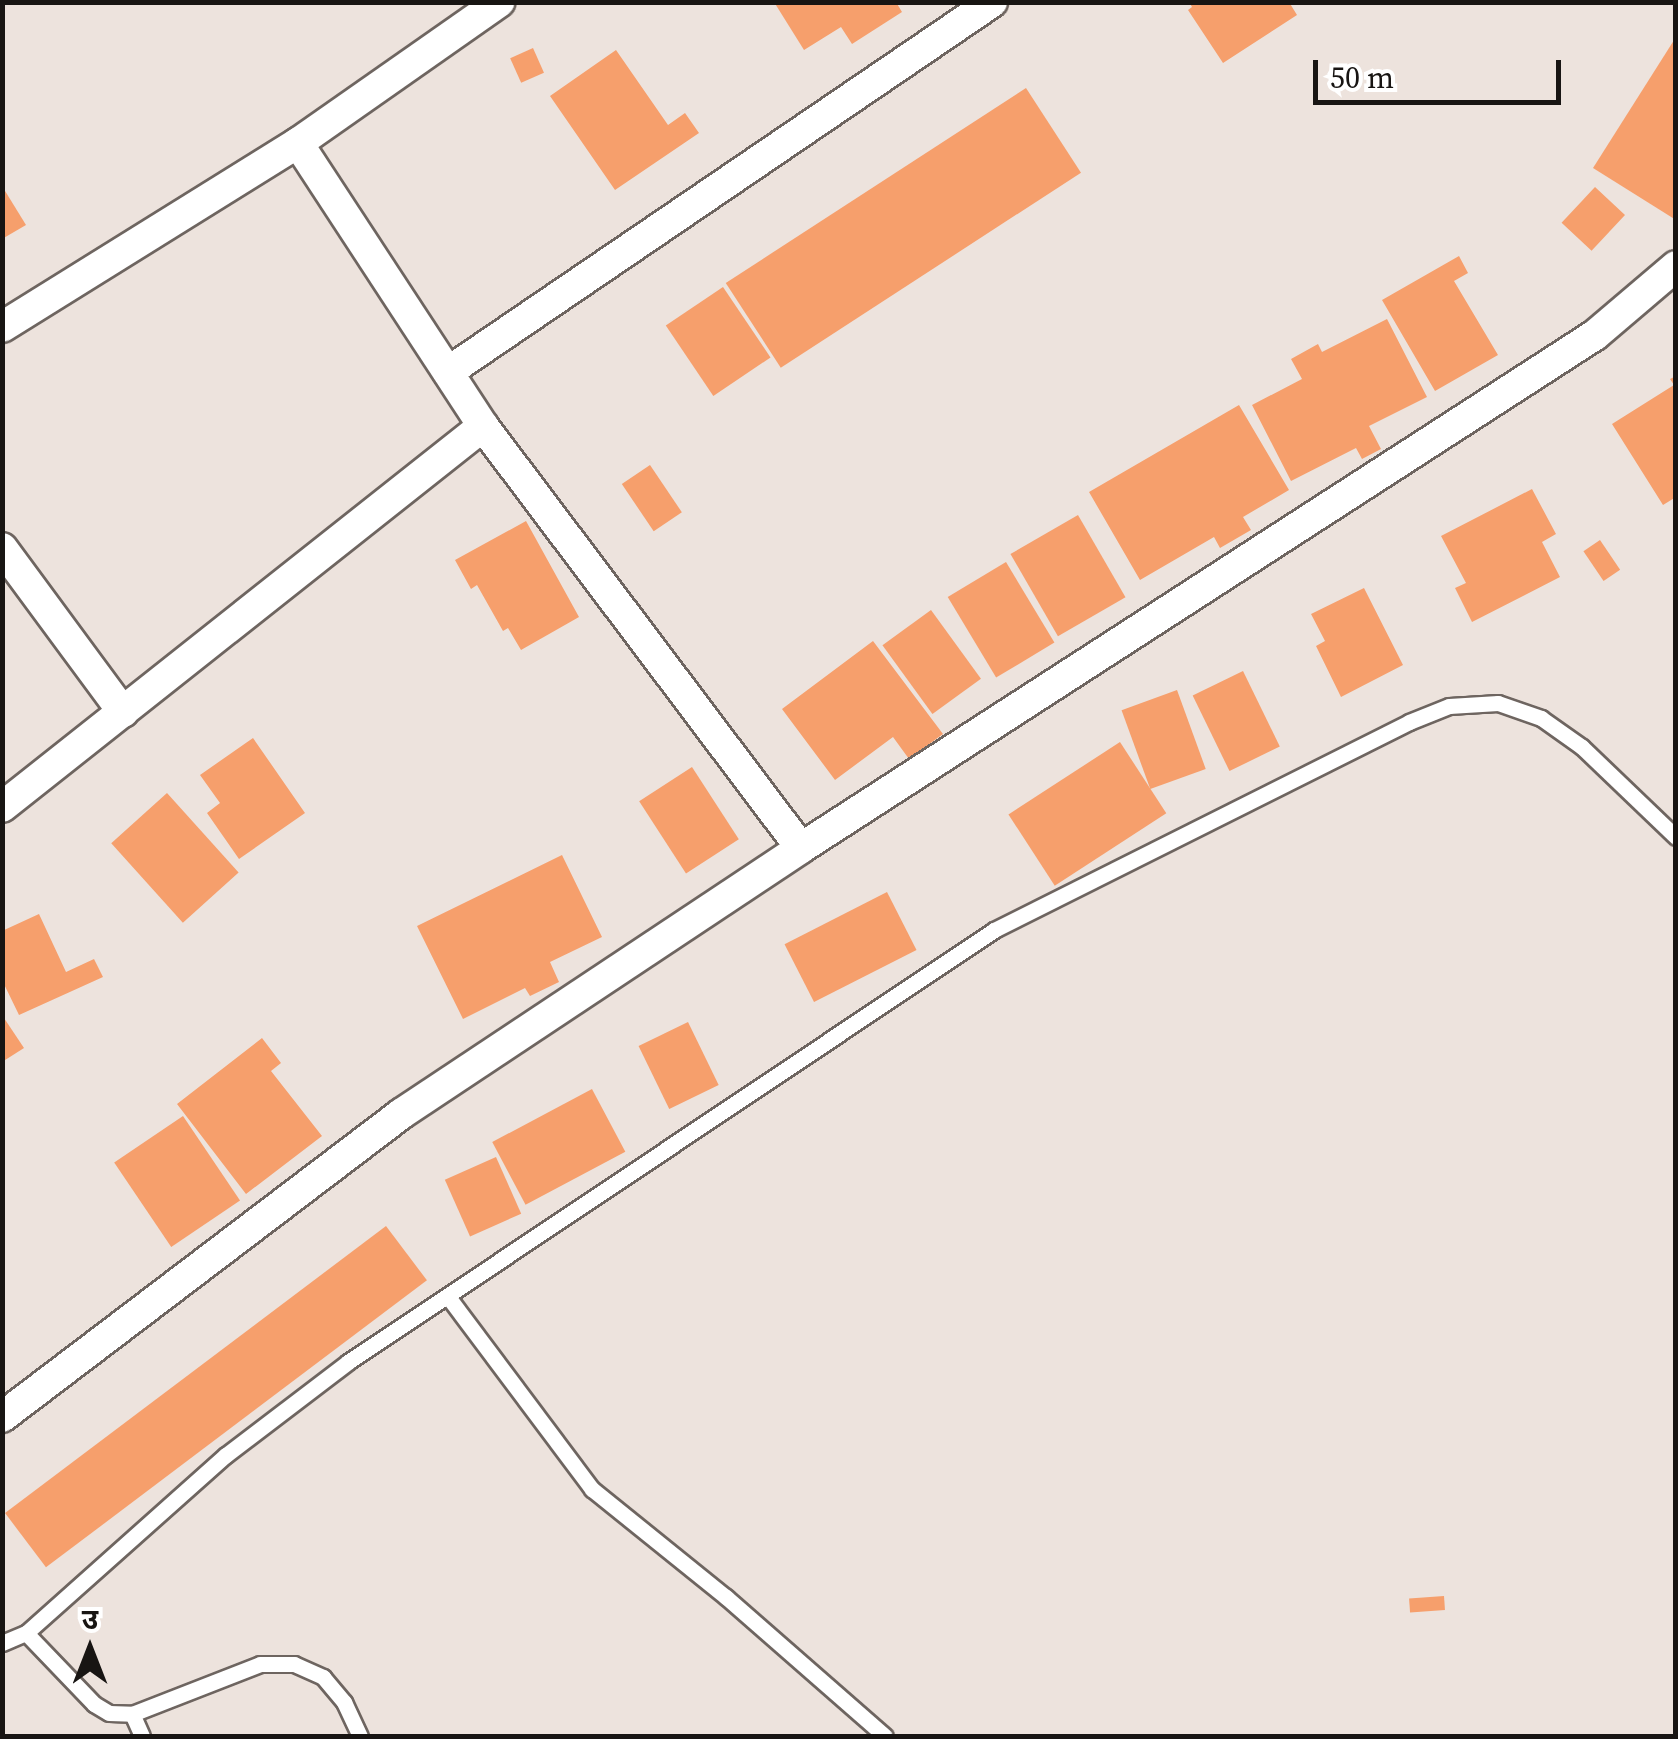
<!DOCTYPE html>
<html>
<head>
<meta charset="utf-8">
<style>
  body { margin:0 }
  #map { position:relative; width:1678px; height:1739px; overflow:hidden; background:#ede3dd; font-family:"Source Serif 4","Noto Sans Devanagari",serif }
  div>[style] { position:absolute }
  .building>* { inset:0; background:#f69f6c; transform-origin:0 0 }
  .roads { filter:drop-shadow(2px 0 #6e6560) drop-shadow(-2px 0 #6e6560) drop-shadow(0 2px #6e6560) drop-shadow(0 -2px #6e6560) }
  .service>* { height:15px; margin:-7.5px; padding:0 7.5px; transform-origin:7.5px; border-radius:7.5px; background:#fff }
  .minor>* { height:30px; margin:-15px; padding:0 15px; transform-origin:15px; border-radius:15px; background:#fff }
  span { translate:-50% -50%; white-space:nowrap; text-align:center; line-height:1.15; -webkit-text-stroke:10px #fff; paint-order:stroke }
  .frame { position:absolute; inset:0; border:5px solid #181513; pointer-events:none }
  .north { position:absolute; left:40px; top:1599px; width:100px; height:100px; -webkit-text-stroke:8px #fff; paint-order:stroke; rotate:0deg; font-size:28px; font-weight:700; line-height:40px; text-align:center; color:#181513 }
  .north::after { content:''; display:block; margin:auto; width:35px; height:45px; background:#181513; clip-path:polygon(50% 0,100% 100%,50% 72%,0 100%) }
  .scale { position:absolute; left:1313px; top:60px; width:248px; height:45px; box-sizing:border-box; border:5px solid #181513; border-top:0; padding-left:12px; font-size:30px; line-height:35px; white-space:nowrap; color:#181513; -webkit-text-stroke:8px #fff; paint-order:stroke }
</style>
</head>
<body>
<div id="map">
  <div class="building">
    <div style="clip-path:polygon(774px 2px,896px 2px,902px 12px,852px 44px,841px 27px,804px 50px)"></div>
    <div style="clip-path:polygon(1189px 2px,1289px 2px,1297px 15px,1223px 63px,1188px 10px,1192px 7px)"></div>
    <div style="clip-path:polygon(1676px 37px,1676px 220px,1593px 168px)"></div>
    <div style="left:533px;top:48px;width:27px;height:25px;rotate:66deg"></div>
    <div style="clip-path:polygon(616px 50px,668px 125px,685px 113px,699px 133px,615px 190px,550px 96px)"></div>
    <div style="left:1026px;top:88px;width:101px;height:358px;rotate:57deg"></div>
    <div style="clip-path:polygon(2px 186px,26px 225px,2px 239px)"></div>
    <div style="left:1595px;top:187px;width:41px;height:49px;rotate:43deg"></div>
    <div style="clip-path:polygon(1459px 256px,1468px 273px,1454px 281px,1498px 355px,1435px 391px,1382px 300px)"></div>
    <div style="left:723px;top:287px;width:85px;height:69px;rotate:56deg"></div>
    <div style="clip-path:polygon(1387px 319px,1427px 397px,1369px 426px,1381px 449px,1362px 459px,1356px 448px,1291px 481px,1252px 405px,1302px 379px,1291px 359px,1318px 344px,1322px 352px)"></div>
    <div style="clip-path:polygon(1676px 376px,1676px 497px,1663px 505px,1612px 424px,1674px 385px,1670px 379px)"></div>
    <div style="clip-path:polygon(1239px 405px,1289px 490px,1243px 517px,1251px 530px,1220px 548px,1214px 537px,1140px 580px,1089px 492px)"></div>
    <div style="left:650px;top:465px;width:57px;height:34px;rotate:56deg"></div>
    <div style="clip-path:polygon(1532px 489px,1556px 534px,1542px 542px,1560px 577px,1472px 622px,1455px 588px,1466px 583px,1441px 536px)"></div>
    <div style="left:1078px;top:515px;width:95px;height:78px;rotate:60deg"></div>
    <div style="clip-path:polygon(526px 521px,579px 617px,521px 650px,508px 628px,503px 631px,477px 585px,471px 589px,455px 560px)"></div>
    <div style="left:1600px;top:540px;width:36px;height:20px;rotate:56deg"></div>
    <div style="left:1006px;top:562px;width:94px;height:68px;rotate:59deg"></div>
    <div style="clip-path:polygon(1364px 588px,1403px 665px,1341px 697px,1316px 646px,1325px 641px,1311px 614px)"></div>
    <div style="left:931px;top:610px;width:85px;height:60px;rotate:54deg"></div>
    <div style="clip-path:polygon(873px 641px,943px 734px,909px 759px,893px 737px,835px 780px,782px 709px)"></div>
    <div style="left:1243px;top:671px;width:84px;height:56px;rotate:64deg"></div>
    <div style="left:1177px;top:690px;width:84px;height:59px;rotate:70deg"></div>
    <div style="clip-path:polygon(253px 738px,305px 813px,239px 859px,207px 813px,220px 803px,200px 775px)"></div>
    <div style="left:1120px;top:742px;width:85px;height:133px;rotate:57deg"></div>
    <div style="left:692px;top:767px;width:86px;height:63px;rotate:57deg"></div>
    <div style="left:167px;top:793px;width:107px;height:75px;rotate:48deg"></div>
    <div style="clip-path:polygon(562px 855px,602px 937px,550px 962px,559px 982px,530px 996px,525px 988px,463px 1019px,417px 926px)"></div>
    <div style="left:887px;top:892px;width:65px;height:115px;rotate:63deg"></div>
    <div style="clip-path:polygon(39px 914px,66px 972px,94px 959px,103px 977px,19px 1015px,2px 980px,2px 931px)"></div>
    <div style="clip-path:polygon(2px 1015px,24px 1048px,2px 1062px)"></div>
    <div style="left:688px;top:1022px;width:70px;height:55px;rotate:64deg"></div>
    <div style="clip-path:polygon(262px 1038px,281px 1063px,271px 1071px,322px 1136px,246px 1194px,177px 1104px)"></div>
    <div style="left:592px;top:1089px;width:71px;height:113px;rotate:62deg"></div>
    <div style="left:183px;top:1116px;width:102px;height:83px;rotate:56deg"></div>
    <div style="left:496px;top:1157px;width:62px;height:56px;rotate:66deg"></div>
    <div style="left:386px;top:1226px;width:68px;height:477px;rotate:53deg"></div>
    <div style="left:1444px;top:1596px;width:14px;height:35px;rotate:86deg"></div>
  </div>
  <div class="roads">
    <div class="service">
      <div style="left:449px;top:1298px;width:239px;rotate:53.2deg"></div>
      <div style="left:592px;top:1489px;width:172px;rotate:38.9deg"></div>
      <div style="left:726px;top:1597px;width:211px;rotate:41.2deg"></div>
      <div style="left:26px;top:1633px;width:98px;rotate:46.2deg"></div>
      <div style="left:94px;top:1704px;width:17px;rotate:31deg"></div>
      <div style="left:109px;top:1713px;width:23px;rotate:2deg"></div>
      <div style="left:2px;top:1643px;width:26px;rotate:-23deg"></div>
      <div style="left:26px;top:1633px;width:268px;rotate:-41.7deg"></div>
      <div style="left:226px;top:1455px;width:153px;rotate:-37.3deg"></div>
      <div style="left:348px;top:1362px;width:777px;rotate:-33.77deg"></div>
      <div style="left:994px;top:930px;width:464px;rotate:-26.6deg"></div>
      <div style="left:1409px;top:722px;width:43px;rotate:-21.8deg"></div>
      <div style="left:1449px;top:706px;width:49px;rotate:-3.5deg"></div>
      <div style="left:1498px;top:703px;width:46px;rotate:19.2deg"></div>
      <div style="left:1541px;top:718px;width:50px;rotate:35.3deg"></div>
      <div style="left:1582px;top:747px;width:130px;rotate:43.8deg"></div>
      <div style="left:142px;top:1736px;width:24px;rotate:-114deg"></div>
      <div style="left:132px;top:1714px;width:137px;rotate:-21.3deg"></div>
      <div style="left:260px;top:1664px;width:34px"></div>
      <div style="left:294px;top:1664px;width:32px;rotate:24deg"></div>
      <div style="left:323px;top:1677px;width:33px;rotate:50deg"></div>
      <div style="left:344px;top:1702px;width:38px;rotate:65deg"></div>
    </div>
    <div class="minor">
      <div style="left:2px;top:327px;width:349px;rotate:-31.9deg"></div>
      <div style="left:298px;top:143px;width:246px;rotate:-35deg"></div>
      <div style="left:448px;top:372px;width:658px;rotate:-34.22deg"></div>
      <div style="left:483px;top:426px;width:528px;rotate:53deg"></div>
      <div style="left:2px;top:548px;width:204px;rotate:53.6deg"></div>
      <div style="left:2px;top:807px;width:614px;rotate:-38.38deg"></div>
      <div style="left:483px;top:426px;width:338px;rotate:-123.2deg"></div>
      <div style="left:2px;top:1417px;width:501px;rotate:-37.21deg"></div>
      <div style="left:401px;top:1114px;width:480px;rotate:-33.6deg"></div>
      <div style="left:801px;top:848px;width:945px;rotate:-32.87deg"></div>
      <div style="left:1595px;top:335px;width:106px;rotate:-40.4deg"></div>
    </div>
  </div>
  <div class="frame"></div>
  <div class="north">उ</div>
  <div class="scale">50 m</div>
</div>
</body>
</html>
